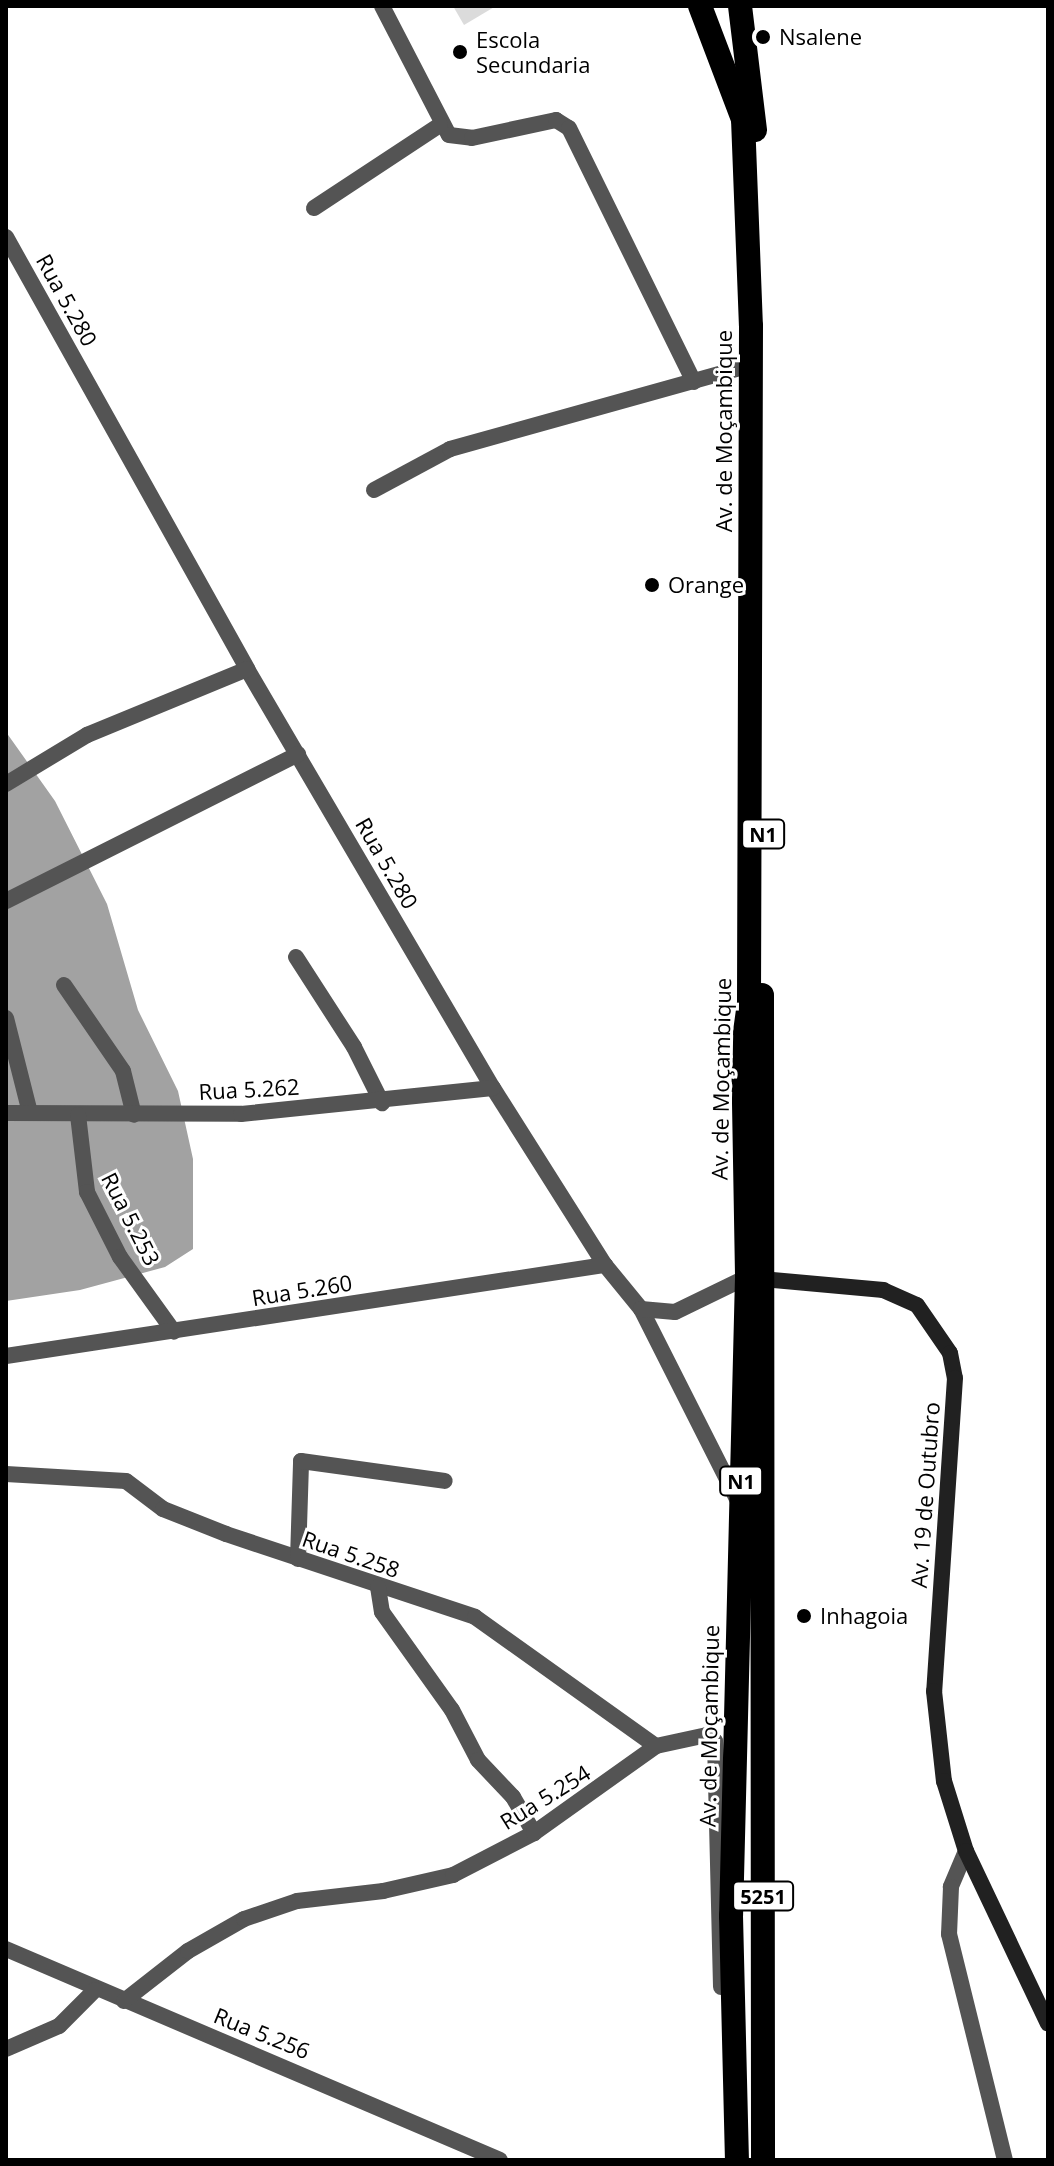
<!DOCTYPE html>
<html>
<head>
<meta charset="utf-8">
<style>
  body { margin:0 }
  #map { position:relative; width:1054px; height:2166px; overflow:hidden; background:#fff; font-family:"Open Sans",sans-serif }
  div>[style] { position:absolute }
  .green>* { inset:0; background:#dbdbdb }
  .water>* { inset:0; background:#a2a2a2 }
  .street>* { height:16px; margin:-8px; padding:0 8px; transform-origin:8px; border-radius:8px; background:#545454 }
  .secondary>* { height:16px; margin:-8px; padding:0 8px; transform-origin:8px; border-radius:8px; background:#212121 }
  .highway>* { height:24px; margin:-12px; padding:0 12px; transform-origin:12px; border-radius:12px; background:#000 }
  .dots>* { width:22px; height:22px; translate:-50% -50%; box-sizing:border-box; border:4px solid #fff; border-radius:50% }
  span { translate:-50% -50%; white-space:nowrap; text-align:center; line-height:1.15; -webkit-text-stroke:6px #fff; paint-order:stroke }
  .shield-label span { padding:2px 6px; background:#fff; border:2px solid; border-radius:6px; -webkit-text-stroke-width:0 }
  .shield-label { font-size:20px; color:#000; font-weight:700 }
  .poi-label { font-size:22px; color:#000 }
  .left { translate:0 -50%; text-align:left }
  .street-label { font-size:22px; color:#000 }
  .frame { position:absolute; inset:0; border:8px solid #000; pointer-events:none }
</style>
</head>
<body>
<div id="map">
  <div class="green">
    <div style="clip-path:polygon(453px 6px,496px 6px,464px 25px)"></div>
  </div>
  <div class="water">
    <div style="clip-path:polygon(6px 732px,55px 801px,107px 904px,138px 1010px,178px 1091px,193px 1159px,193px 1249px,165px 1267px,80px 1290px,6px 1301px)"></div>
  </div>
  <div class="street">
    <div style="left:382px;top:6px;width:145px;rotate:62.6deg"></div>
    <div style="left:449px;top:135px;width:23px;rotate:7deg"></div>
    <div style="left:472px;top:138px;width:86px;rotate:-12.1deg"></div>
    <div style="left:556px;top:120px;width:15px;rotate:32deg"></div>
    <div style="left:569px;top:128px;width:283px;rotate:63.8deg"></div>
    <div style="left:314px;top:208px;width:151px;rotate:-33.4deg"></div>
    <div style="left:6px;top:237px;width:495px;rotate:60.8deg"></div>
    <div style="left:247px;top:669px;width:486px;rotate:59.6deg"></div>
    <div style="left:493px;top:1088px;width:209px;rotate:57.7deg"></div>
    <div style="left:605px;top:1265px;width:57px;rotate:50.7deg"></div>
    <div style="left:641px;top:1309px;width:215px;rotate:63.2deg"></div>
    <div style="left:374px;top:490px;width:86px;rotate:-28.3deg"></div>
    <div style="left:450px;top:449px;width:312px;rotate:-15.6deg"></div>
    <div style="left:6px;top:784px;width:95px;rotate:-31.2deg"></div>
    <div style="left:87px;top:735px;width:173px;rotate:-22.4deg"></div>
    <div style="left:6px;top:901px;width:327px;rotate:-26.7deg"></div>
    <div style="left:296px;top:957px;width:107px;rotate:57.2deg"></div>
    <div style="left:354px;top:1047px;width:63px;rotate:63.4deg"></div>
    <div style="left:64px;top:985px;width:104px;rotate:55.5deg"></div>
    <div style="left:123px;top:1071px;width:45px;rotate:76deg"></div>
    <div style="left:6px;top:1018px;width:98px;rotate:75.8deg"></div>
    <div style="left:6px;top:1113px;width:235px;rotate:0.2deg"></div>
    <div style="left:241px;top:1114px;width:253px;rotate:-5.9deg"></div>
    <div style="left:78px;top:1115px;width:78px;rotate:83.3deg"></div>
    <div style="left:87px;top:1192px;width:73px;rotate:63.1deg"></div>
    <div style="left:120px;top:1257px;width:92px;rotate:54.2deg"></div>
    <div style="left:641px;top:1309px;width:34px;rotate:5deg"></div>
    <div style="left:675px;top:1312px;width:80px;rotate:-25.9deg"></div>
    <div style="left:6px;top:1356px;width:606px;rotate:-8.64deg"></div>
    <div style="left:6px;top:1474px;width:120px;rotate:3.3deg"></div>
    <div style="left:126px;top:1481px;width:46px;rotate:37.1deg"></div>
    <div style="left:163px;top:1509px;width:68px;rotate:21.6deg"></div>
    <div style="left:226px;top:1534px;width:262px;rotate:18.4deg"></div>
    <div style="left:475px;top:1617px;width:222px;rotate:35.5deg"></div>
    <div style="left:298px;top:1559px;width:98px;rotate:-88.2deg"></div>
    <div style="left:301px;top:1461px;width:145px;rotate:7.9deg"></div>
    <div style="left:378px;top:1587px;width:25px;rotate:81deg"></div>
    <div style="left:382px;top:1612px;width:120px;rotate:54.5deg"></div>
    <div style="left:452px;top:1710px;width:56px;rotate:62.5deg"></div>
    <div style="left:478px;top:1760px;width:51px;rotate:46.6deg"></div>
    <div style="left:513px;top:1797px;width:42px;rotate:59.7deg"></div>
    <div style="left:966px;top:1851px;width:39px;rotate:113deg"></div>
    <div style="left:951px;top:1887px;width:47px;rotate:92.4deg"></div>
    <div style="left:949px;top:1934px;width:233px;rotate:76.1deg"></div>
    <div style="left:6px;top:1949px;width:537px;rotate:23.13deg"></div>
    <div style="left:124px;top:2001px;width:81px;rotate:-38deg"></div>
    <div style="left:188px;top:1951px;width:64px;rotate:-29.7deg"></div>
    <div style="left:244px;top:1919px;width:56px;rotate:-18.8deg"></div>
    <div style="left:297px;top:1901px;width:87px;rotate:-6.6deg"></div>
    <div style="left:383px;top:1891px;width:72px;rotate:-12.9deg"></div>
    <div style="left:453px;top:1875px;width:91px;rotate:-27.4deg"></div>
    <div style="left:534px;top:1833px;width:150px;rotate:-35.5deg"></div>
    <div style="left:656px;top:1746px;width:52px;rotate:-12.2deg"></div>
    <div style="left:707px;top:1735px;width:10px;rotate:37deg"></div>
    <div style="left:715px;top:1741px;width:246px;rotate:88.6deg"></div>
    <div style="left:6px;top:2049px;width:58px;rotate:-23.5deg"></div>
    <div style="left:59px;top:2026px;width:51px;rotate:-45deg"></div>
  </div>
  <div class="secondary">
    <div style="left:752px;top:1278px;width:132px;rotate:5.2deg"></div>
    <div style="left:883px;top:1290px;width:37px;rotate:24deg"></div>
    <div style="left:917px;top:1305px;width:58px;rotate:55.5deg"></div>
    <div style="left:950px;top:1353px;width:25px;rotate:79deg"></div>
    <div style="left:955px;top:1378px;width:314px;rotate:93.8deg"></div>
    <div style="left:934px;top:1691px;width:91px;rotate:83.7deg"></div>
    <div style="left:944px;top:1781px;width:73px;rotate:72.6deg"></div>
    <div style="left:966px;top:1851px;width:191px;rotate:64.6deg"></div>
  </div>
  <div class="highway">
    <div style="left:700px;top:6px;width:121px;rotate:69.2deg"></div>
    <div style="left:743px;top:119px;width:207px;rotate:87.8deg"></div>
    <div style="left:751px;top:326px;width:677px;rotate:90.17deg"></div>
    <div style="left:749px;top:1003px;width:43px;rotate:97.9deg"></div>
    <div style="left:743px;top:1046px;width:231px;rotate:89deg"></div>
    <div style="left:747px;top:1277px;width:639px;rotate:91.43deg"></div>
    <div style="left:731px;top:1916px;width:244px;rotate:88.6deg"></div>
    <div style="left:740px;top:6px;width:125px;rotate:83.1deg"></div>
    <div style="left:762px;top:995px;width:1165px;rotate:89.95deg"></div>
  </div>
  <div class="dots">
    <div style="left:763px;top:37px;background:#000"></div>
    <div style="left:460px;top:52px;background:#000"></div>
    <div style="left:652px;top:585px;background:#000"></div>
    <div style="left:804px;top:1616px;background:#000"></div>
  </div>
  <div class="shield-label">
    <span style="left:763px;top:834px">N1</span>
    <span style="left:741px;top:1481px">N1</span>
    <span style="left:763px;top:1896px">5251</span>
  </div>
  <div class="poi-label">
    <span class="left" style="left:779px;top:37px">Nsalene</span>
    <span class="left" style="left:476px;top:52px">Escola<br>Secundaria</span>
    <span class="left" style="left:668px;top:585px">Orange</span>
    <span class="left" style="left:820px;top:1616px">Inhagoia</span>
  </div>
  <div class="street-label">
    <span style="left:67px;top:300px;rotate:61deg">Rua 5.280</span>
    <span style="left:724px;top:431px;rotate:-90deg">Av. de Moçambique</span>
    <span style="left:387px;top:863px;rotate:60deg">Rua 5.280</span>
    <span style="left:721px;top:1079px;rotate:-89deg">Av. de Moçambique</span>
    <span style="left:249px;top:1089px;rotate:-3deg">Rua 5.262</span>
    <span style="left:131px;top:1219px;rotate:63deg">Rua 5.253</span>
    <span style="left:302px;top:1290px;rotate:-9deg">Rua 5.260</span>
    <span style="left:925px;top:1495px;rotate:-86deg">Av. 19 de Outubro</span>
    <span style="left:351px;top:1554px;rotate:19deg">Rua 5.258</span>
    <span style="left:709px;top:1726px;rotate:-89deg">Av. de Moçambique</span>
    <span style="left:545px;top:1797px;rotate:-32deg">Rua 5.254</span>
    <span style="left:262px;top:2033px;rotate:22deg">Rua 5.256</span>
  </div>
  <div class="frame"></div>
</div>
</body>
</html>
